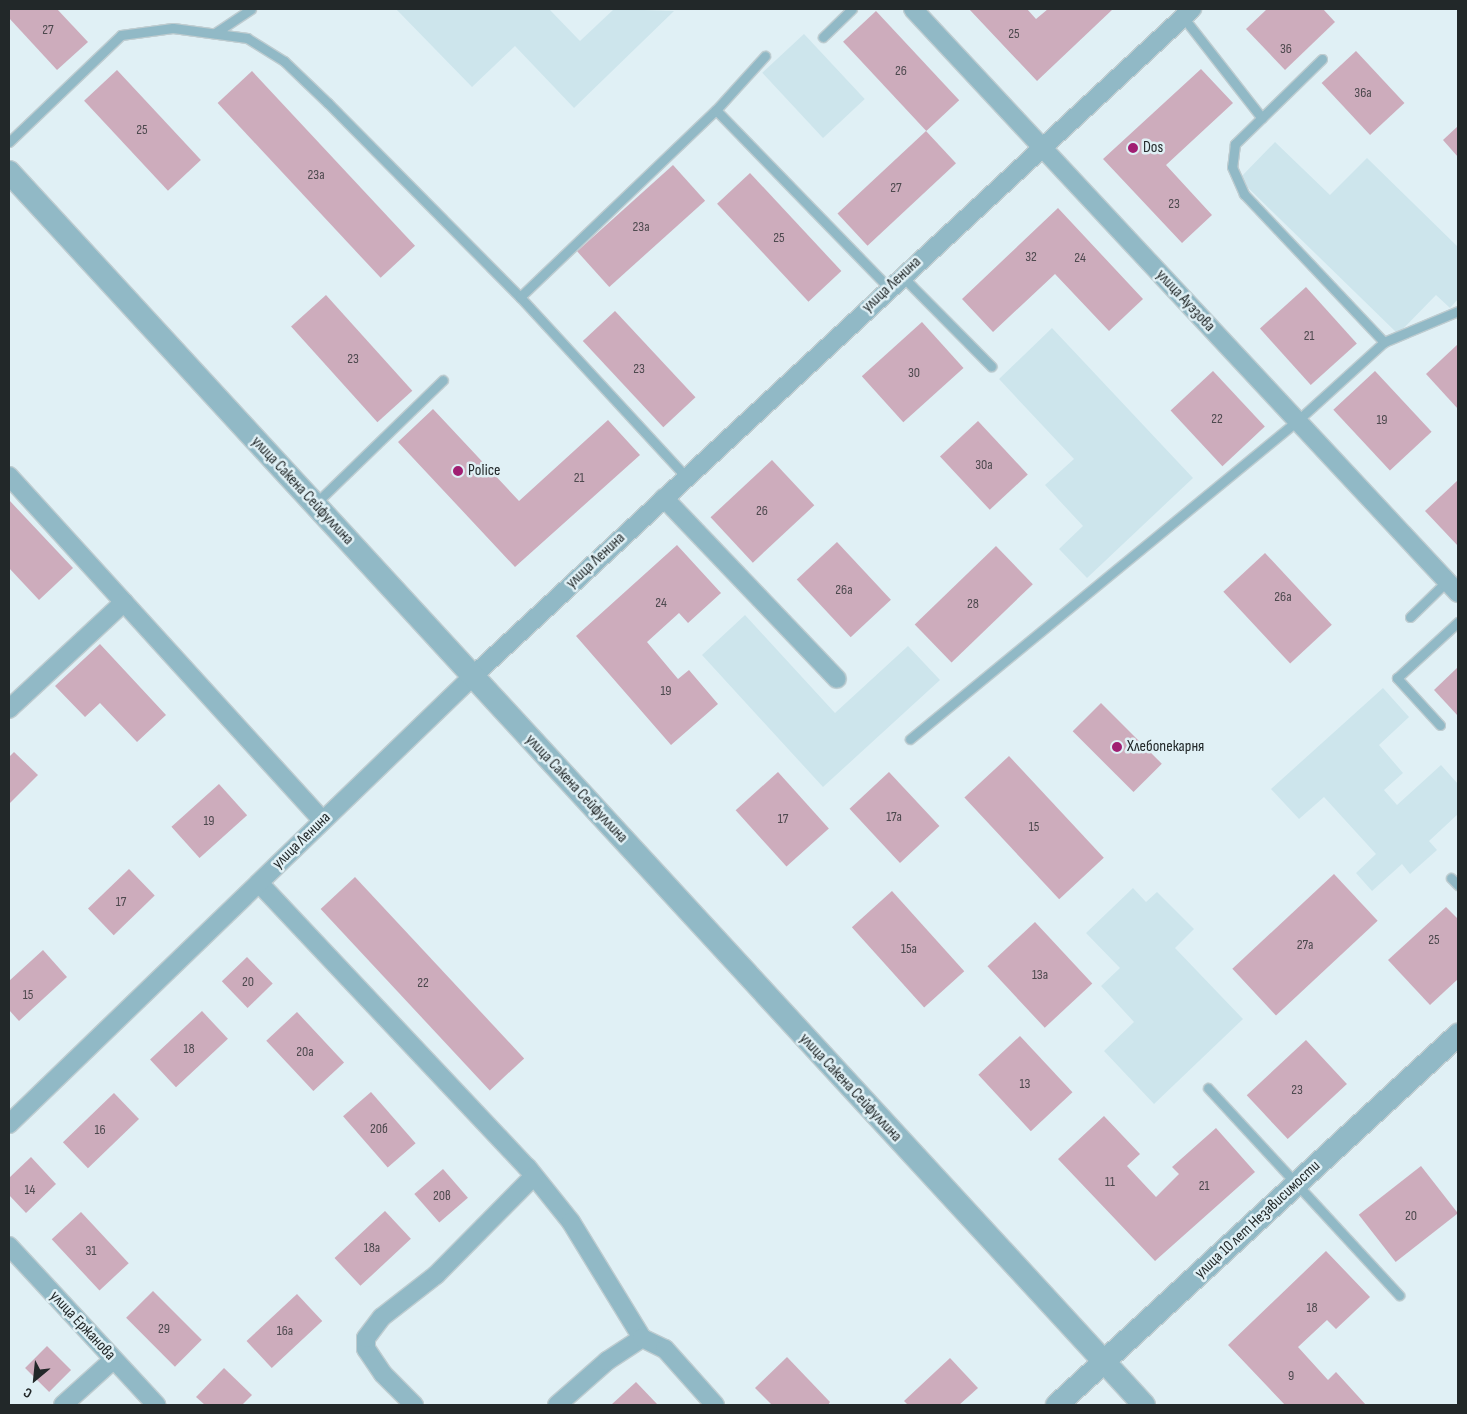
<!DOCTYPE html>
<html>
<head>
<meta charset="utf-8">
<style>
  body { margin:0 }
  #map { position:relative; width:1467px; height:1414px; overflow:hidden; background:#e0f0f5; font-family:"Sofia Sans Condensed",sans-serif }
  div>[style] { position:absolute }
  .built>* { inset:0; background:#cde5ec; transform-origin:0 0 }
  .building>* { inset:0; background:#cdacbc; transform-origin:0 0 }
  .roads { filter:drop-shadow(1px 0 #beccd0) drop-shadow(-1px 0 #beccd0) drop-shadow(0 1px #beccd0) drop-shadow(0 -1px #beccd0) }
  .service>* { height:9px; margin:-4.5px; padding:0 4.5px; transform-origin:4.5px; border-radius:4.5px; background:#91b9c6 }
  .minor>* { height:18px; margin:-9px; padding:0 9px; transform-origin:9px; border-radius:9px; background:#91b9c6 }
  .tertiary>* { height:22px; margin:-11px; padding:0 11px; transform-origin:11px; border-radius:11px; background:#91b9c6 }
  .dots>* { width:14px; height:14px; translate:-50% -50%; box-sizing:border-box; border:2px solid #e0f0f5; border-radius:50% }
  span { translate:-50% -50%; white-space:nowrap; text-align:center; line-height:1.15; -webkit-text-stroke:5px #e0f0f5; paint-order:stroke }
  .number-label { font-size:14px; color:#4d494e }
  .number-label span { -webkit-text-stroke-width:0 }
  .poi-label { font-size:16px; color:#222829 }
  .left { translate:0 -50%; text-align:left }
  .street-label { font-size:16px; color:#222829 }
  .frame { position:absolute; inset:0; border:10px solid #222829; pointer-events:none }
  .north { position:absolute; left:10px; top:1354px; width:50px; height:50px; -webkit-text-stroke:4px #e0f0f5; paint-order:stroke; rotate:208deg; font-size:14px; font-weight:700; line-height:20px; text-align:center; color:#222829 }
  .north::after { content:''; display:block; margin:auto; width:18px; height:22px; background:#222829; clip-path:polygon(50% 0,100% 100%,50% 72%,0 100%) }
</style>
</head>
<body>
<div id="map">
  <div class="built">
    <div style="clip-path:polygon(396px 9px,549px 9px,580px 41px,614px 9px,674px 11px,574px 108px,515px 46px,472px 87px)"></div>
    <div style="left:804px;top:34px;width:89px;height:57px;rotate:47deg"></div>
    <div style="clip-path:polygon(1275px 142px,1330px 195px,1367px 158px,1458px 247px,1458px 299px,1450px 308px,1436px 295px,1398px 334px,1239px 179px)"></div>
    <div style="clip-path:polygon(1052px 328px,1193px 478px,1087px 578px,1059px 549px,1083px 526px,1045px 485px,1074px 459px,999px 379px)"></div>
    <div style="clip-path:polygon(745px 615px,835px 713px,908px 646px,940px 680px,823px 787px,702px 655px)"></div>
    <div style="clip-path:polygon(1383px 688px,1409px 717px,1379px 745px,1403px 773px,1384px 790px,1397px 805px,1441px 765px,1458px 784px,1458px 814px,1429px 841px,1437px 850px,1410px 874px,1402px 864px,1372px 891px,1356px 873px,1376px 854px,1324px 797px,1299px 819px,1271px 789px)"></div>
    <div style="clip-path:polygon(1133px 888px,1146px 902px,1157px 892px,1194px 929px,1175px 948px,1243px 1019px,1154px 1104px,1104px 1051px,1134px 1022px,1101px 986px,1120px 968px,1086px 933px)"></div>
  </div>
  <div class="building">
    <div style="clip-path:polygon(9px 9px,57px 9px,88px 42px,57px 70px,9px 18px)"></div>
    <div style="clip-path:polygon(969px 9px,1027px 9px,1036px 19px,1048px 9px,1113px 9px,1037px 81px)"></div>
    <div style="clip-path:polygon(1267px 9px,1323px 9px,1335px 22px,1285px 70px,1246px 29px)"></div>
    <div style="left:876px;top:11px;width:122px;height:45px;rotate:47deg"></div>
    <div style="left:1356px;top:51px;width:71px;height:47px;rotate:47deg"></div>
    <div style="clip-path:polygon(1201px 69px,1233px 103px,1166px 165px,1212px 215px,1182px 243px,1103px 159px)"></div>
    <div style="left:117px;top:70px;width:123px;height:45px;rotate:47deg"></div>
    <div style="left:252px;top:71px;width:239px;height:47px;rotate:47deg"></div>
    <div style="clip-path:polygon(1458px 126px,1458px 157px,1443px 140px)"></div>
    <div style="left:926px;top:131px;width:44px;height:121px;rotate:47deg"></div>
    <div style="left:673px;top:165px;width:48px;height:129px;rotate:48deg"></div>
    <div style="left:750px;top:173px;width:134px;height:45px;rotate:47deg"></div>
    <div style="clip-path:polygon(1058px 208px,1143px 299px,1109px 331px,1055px 274px,993px 332px,962px 299px)"></div>
    <div style="left:1306px;top:287px;width:76px;height:62px;rotate:48deg"></div>
    <div style="left:326px;top:295px;width:129px;height:47px;rotate:48deg"></div>
    <div style="left:615px;top:311px;width:118px;height:44px;rotate:47deg"></div>
    <div style="left:922px;top:322px;width:62px;height:81px;rotate:48deg"></div>
    <div style="clip-path:polygon(1458px 344px,1458px 409px,1426px 374px)"></div>
    <div style="left:1213px;top:371px;width:76px;height:58px;rotate:47deg"></div>
    <div style="left:1375px;top:371px;width:83px;height:57px;rotate:47deg"></div>
    <div style="clip-path:polygon(433px 409px,519px 501px,608px 420px,640px 455px,515px 567px,398px 442px)"></div>
    <div style="left:978px;top:421px;width:73px;height:52px;rotate:47deg"></div>
    <div style="left:772px;top:460px;width:62px;height:84px;rotate:47deg"></div>
    <div style="clip-path:polygon(1458px 480px,1458px 546px,1425px 511px)"></div>
    <div style="clip-path:polygon(9px 500px,73px 568px,39px 600px,9px 568px)"></div>
    <div style="left:837px;top:542px;width:79px;height:55px;rotate:47deg"></div>
    <div style="clip-path:polygon(677px 545px,721px 593px,688px 623px,679px 613px,647px 642px,678px 679px,689px 670px,718px 704px,671px 745px,576px 636px)"></div>
    <div style="left:996px;top:546px;width:53px;height:113px;rotate:46deg"></div>
    <div style="left:1265px;top:553px;width:98px;height:57px;rotate:47deg"></div>
    <div style="clip-path:polygon(100px 644px,166px 715px,137px 742px,100px 703px,85px 717px,55px 686px)"></div>
    <div style="clip-path:polygon(1458px 667px,1458px 716px,1434px 690px)"></div>
    <div style="left:1101px;top:703px;width:86px;height:40px;rotate:45deg"></div>
    <div style="clip-path:polygon(14px 752px,38px 775px,9px 804px,9px 757px)"></div>
    <div style="left:1009px;top:756px;width:139px;height:61px;rotate:47deg"></div>
    <div style="left:778px;top:772px;width:76px;height:57px;rotate:48deg"></div>
    <div style="left:889px;top:772px;width:74px;height:54px;rotate:47deg"></div>
    <div style="left:219px;top:784px;width:42px;height:64px;rotate:48deg"></div>
    <div style="left:129px;top:869px;width:37px;height:57px;rotate:46deg"></div>
    <div style="left:1334px;top:874px;width:64px;height:139px;rotate:47deg"></div>
    <div style="left:355px;top:877px;width:248px;height:47px;rotate:47deg"></div>
    <div style="left:892px;top:891px;width:108px;height:54px;rotate:48deg"></div>
    <div style="clip-path:polygon(1446px 907px,1458px 919px,1458px 979px,1430px 1005px,1388px 960px)"></div>
    <div style="left:1035px;top:922px;width:84px;height:65px;rotate:47deg"></div>
    <div style="clip-path:polygon(43px 950px,67px 977px,19px 1021px,9px 1010px,9px 981px)"></div>
    <div style="left:247px;top:957px;width:37px;height:35px;rotate:46deg"></div>
    <div style="left:202px;top:1011px;width:38px;height:71px;rotate:47deg"></div>
    <div style="left:297px;top:1012px;width:69px;height:42px;rotate:47deg"></div>
    <div style="left:1020px;top:1036px;width:77px;height:57px;rotate:47deg"></div>
    <div style="left:1306px;top:1040px;width:60px;height:81px;rotate:47deg"></div>
    <div style="left:371px;top:1092px;width:68px;height:37px;rotate:49deg"></div>
    <div style="left:114px;top:1093px;width:36px;height:71px;rotate:46deg"></div>
    <div style="clip-path:polygon(1104px 1116px,1140px 1154px,1127px 1166px,1156px 1197px,1179px 1174px,1172px 1167px,1216px 1128px,1255px 1172px,1155px 1261px,1058px 1159px)"></div>
    <div style="clip-path:polygon(31px 1157px,56px 1184px,26px 1213px,9px 1195px,9px 1178px)"></div>
    <div style="left:1421px;top:1166px;width:60px;height:79px;rotate:52deg"></div>
    <div style="left:443px;top:1169px;width:38px;height:38px;rotate:49deg"></div>
    <div style="left:385px;top:1211px;width:38px;height:69px;rotate:47deg"></div>
    <div style="left:81px;top:1212px;width:70px;height:40px;rotate:47deg"></div>
    <div style="clip-path:polygon(1326px 1251px,1370px 1297px,1336px 1329px,1327px 1320px,1298px 1347px,1328px 1380px,1336px 1372px,1366px 1405px,1285px 1405px,1228px 1345px)"></div>
    <div style="left:153px;top:1291px;width:69px;height:38px;rotate:45deg"></div>
    <div style="left:297px;top:1294px;width:37px;height:69px;rotate:47deg"></div>
    <div style="left:47px;top:1346px;width:34px;height:31px;rotate:45deg"></div>
    <div style="clip-path:polygon(787px 1357px,830px 1402px,828px 1405px,772px 1405px,755px 1388px)"></div>
    <div style="clip-path:polygon(950px 1358px,978px 1388px,959px 1405px,908px 1405px,904px 1401px)"></div>
    <div style="clip-path:polygon(224px 1368px,252px 1395px,242px 1405px,205px 1405px,196px 1397px)"></div>
    <div style="clip-path:polygon(636px 1382px,658px 1405px,611px 1405px)"></div>
  </div>
  <div class="roads">
    <div class="service">
      <div style="left:1183px;top:17px;width:128px;rotate:52deg"></div>
      <div style="left:215px;top:33px;width:43px;rotate:-33.7deg"></div>
      <div style="left:823px;top:37px;width:40px;rotate:-44deg"></div>
      <div style="left:1322px;top:59px;width:122px;rotate:135.7deg"></div>
      <div style="left:1235px;top:144px;width:23px;rotate:97deg"></div>
      <div style="left:1232px;top:167px;width:30px;rotate:66deg"></div>
      <div style="left:1244px;top:194px;width:204px;rotate:46.6deg"></div>
      <div style="left:716px;top:110px;width:248px;rotate:45.8deg"></div>
      <div style="left:9px;top:142px;width:155px;rotate:-43.7deg"></div>
      <div style="left:121px;top:35px;width:52px;rotate:-7.7deg"></div>
      <div style="left:173px;top:28px;width:75px;rotate:7.7deg"></div>
      <div style="left:247px;top:38px;width:44px;rotate:31.9deg"></div>
      <div style="left:284px;top:61px;width:61px;rotate:43.7deg"></div>
      <div style="left:328px;top:103px;width:273px;rotate:45.3deg"></div>
      <div style="left:520px;top:297px;width:245px;rotate:47.3deg"></div>
      <div style="left:902px;top:276px;width:127px;rotate:45.3deg"></div>
      <div style="left:520px;top:297px;width:271px;rotate:-43.7deg"></div>
      <div style="left:716px;top:110px;width:73px;rotate:-47.8deg"></div>
      <div style="left:315px;top:504px;width:178px;rotate:-44.1deg"></div>
      <div style="left:1410px;top:617px;width:52px;rotate:-44.2deg"></div>
      <div style="left:1440px;top:725px;width:64px;rotate:-132.5deg"></div>
      <div style="left:1397px;top:678px;width:83px;rotate:-42.6deg"></div>
      <div style="left:910px;top:739px;width:501px;rotate:-39.41deg"></div>
      <div style="left:1297px;top:421px;width:118px;rotate:-42.2deg"></div>
      <div style="left:1384px;top:342px;width:80px;rotate:-22.7deg"></div>
      <div style="left:1451px;top:878px;width:10px;rotate:45deg"></div>
      <div style="left:1208px;top:1088px;width:282px;rotate:47.3deg"></div>
    </div>
    <div class="minor">
      <div style="left:913px;top:9px;width:799px;rotate:46.98deg"></div>
      <div style="left:9px;top:476px;width:466px;rotate:47.7deg"></div>
      <div style="left:664px;top:498px;width:250px;rotate:46.3deg"></div>
      <div style="left:9px;top:709px;width:157px;rotate:-42.9deg"></div>
      <div style="left:259px;top:883px;width:390px;rotate:46.7deg"></div>
      <div style="left:527px;top:1167px;width:70px;rotate:51.3deg"></div>
      <div style="left:571px;top:1222px;width:136px;rotate:58.5deg"></div>
      <div style="left:9px;top:1124px;width:645px;rotate:-43.99deg"></div>
      <div style="left:473px;top:676px;width:981px;rotate:-42.85deg"></div>
      <div style="left:9px;top:1246px;width:217px;rotate:47.2deg"></div>
      <div style="left:63px;top:1405px;width:67px;rotate:-42deg"></div>
      <div style="left:414px;top:1405px;width:44px;rotate:-135deg"></div>
      <div style="left:383px;top:1374px;width:30px;rotate:-124deg"></div>
      <div style="left:366px;top:1349px;width:11px;rotate:-90deg"></div>
      <div style="left:366px;top:1338px;width:26px;rotate:-53deg"></div>
      <div style="left:382px;top:1317px;width:68px;rotate:-37.9deg"></div>
      <div style="left:436px;top:1275px;width:139px;rotate:-45.3deg"></div>
      <div style="left:557px;top:1405px;width:67px;rotate:-41.3deg"></div>
      <div style="left:607px;top:1361px;width:42px;rotate:-33.3deg"></div>
      <div style="left:642px;top:1338px;width:25px;rotate:26deg"></div>
      <div style="left:665px;top:1349px;width:75px;rotate:48.2deg"></div>
    </div>
    <div class="tertiary">
      <div style="left:9px;top:172px;width:1676px;rotate:47.37deg"></div>
      <div style="left:1057px;top:1405px;width:546px;rotate:-42.7deg"></div>
    </div>
  </div>
  <div class="dots">
    <div style="left:1133px;top:148px;background:#a01f72"></div>
    <div style="left:458px;top:471px;background:#a01f72"></div>
    <div style="left:1117px;top:747px;background:#a01f72"></div>
  </div>
  <div class="number-label">
    <span style="left:48px;top:30px">27</span>
    <span style="left:1014px;top:34px">25</span>
    <span style="left:1286px;top:49px">36</span>
    <span style="left:901px;top:71px">26</span>
    <span style="left:1363px;top:93px">36а</span>
    <span style="left:142px;top:130px">25</span>
    <span style="left:316px;top:175px">23а</span>
    <span style="left:896px;top:188px">27</span>
    <span style="left:1174px;top:204px">23</span>
    <span style="left:641px;top:227px">23а</span>
    <span style="left:779px;top:238px">25</span>
    <span style="left:1031px;top:257px">32</span>
    <span style="left:1080px;top:258px">24</span>
    <span style="left:1309px;top:336px">21</span>
    <span style="left:353px;top:359px">23</span>
    <span style="left:639px;top:369px">23</span>
    <span style="left:914px;top:373px">30</span>
    <span style="left:1217px;top:419px">22</span>
    <span style="left:1382px;top:420px">19</span>
    <span style="left:984px;top:465px">30а</span>
    <span style="left:579px;top:478px">21</span>
    <span style="left:762px;top:511px">26</span>
    <span style="left:844px;top:590px">26а</span>
    <span style="left:1283px;top:597px">26a</span>
    <span style="left:661px;top:603px">24</span>
    <span style="left:973px;top:604px">28</span>
    <span style="left:666px;top:691px">19</span>
    <span style="left:894px;top:817px">17а</span>
    <span style="left:783px;top:819px">17</span>
    <span style="left:209px;top:821px">19</span>
    <span style="left:1034px;top:827px">15</span>
    <span style="left:121px;top:902px">17</span>
    <span style="left:1434px;top:940px">25</span>
    <span style="left:1305px;top:945px">27а</span>
    <span style="left:909px;top:949px">15а</span>
    <span style="left:1040px;top:975px">13а</span>
    <span style="left:248px;top:982px">20</span>
    <span style="left:423px;top:983px">22</span>
    <span style="left:28px;top:995px">15</span>
    <span style="left:189px;top:1049px">18</span>
    <span style="left:305px;top:1052px">20а</span>
    <span style="left:1025px;top:1084px">13</span>
    <span style="left:1297px;top:1090px">23</span>
    <span style="left:379px;top:1129px">20б</span>
    <span style="left:100px;top:1130px">16</span>
    <span style="left:1110px;top:1182px">11</span>
    <span style="left:1204px;top:1186px">21</span>
    <span style="left:30px;top:1190px">14</span>
    <span style="left:442px;top:1196px">20в</span>
    <span style="left:1411px;top:1216px">20</span>
    <span style="left:372px;top:1248px">18а</span>
    <span style="left:91px;top:1251px">31</span>
    <span style="left:1312px;top:1308px">18</span>
    <span style="left:164px;top:1329px">29</span>
    <span style="left:285px;top:1331px">16а</span>
    <span style="left:1291px;top:1376px">9</span>
  </div>
  <div class="poi-label">
    <span class="left" style="left:1143px;top:148px">Dos</span>
    <span class="left" style="left:468px;top:471px">Police</span>
    <span class="left" style="left:1127px;top:747px">Хлебопекарня</span>
  </div>
  <div class="street-label">
    <span style="left:892px;top:285px;rotate:-43deg">улица Ленина</span>
    <span style="left:1185px;top:301px;rotate:47deg">улица Ауэзова</span>
    <span style="left:302px;top:491px;rotate:47deg">улица Сакена Сейфуллина</span>
    <span style="left:596px;top:561px;rotate:-43deg">улица Ленина</span>
    <span style="left:576px;top:789px;rotate:47deg">улица Сакена Сейфуллина</span>
    <span style="left:302px;top:841px;rotate:-44deg">улица Ленина</span>
    <span style="left:850px;top:1088px;rotate:47deg">улица Сакена Сейфуллина</span>
    <span style="left:1258px;top:1220px;rotate:-43deg">улица 10 лет Независимости</span>
    <span style="left:82px;top:1326px;rotate:47deg">улица Ержанова</span>
  </div>
  <div class="frame"></div>
  <div class="north">С</div>
</div>
</body>
</html>
